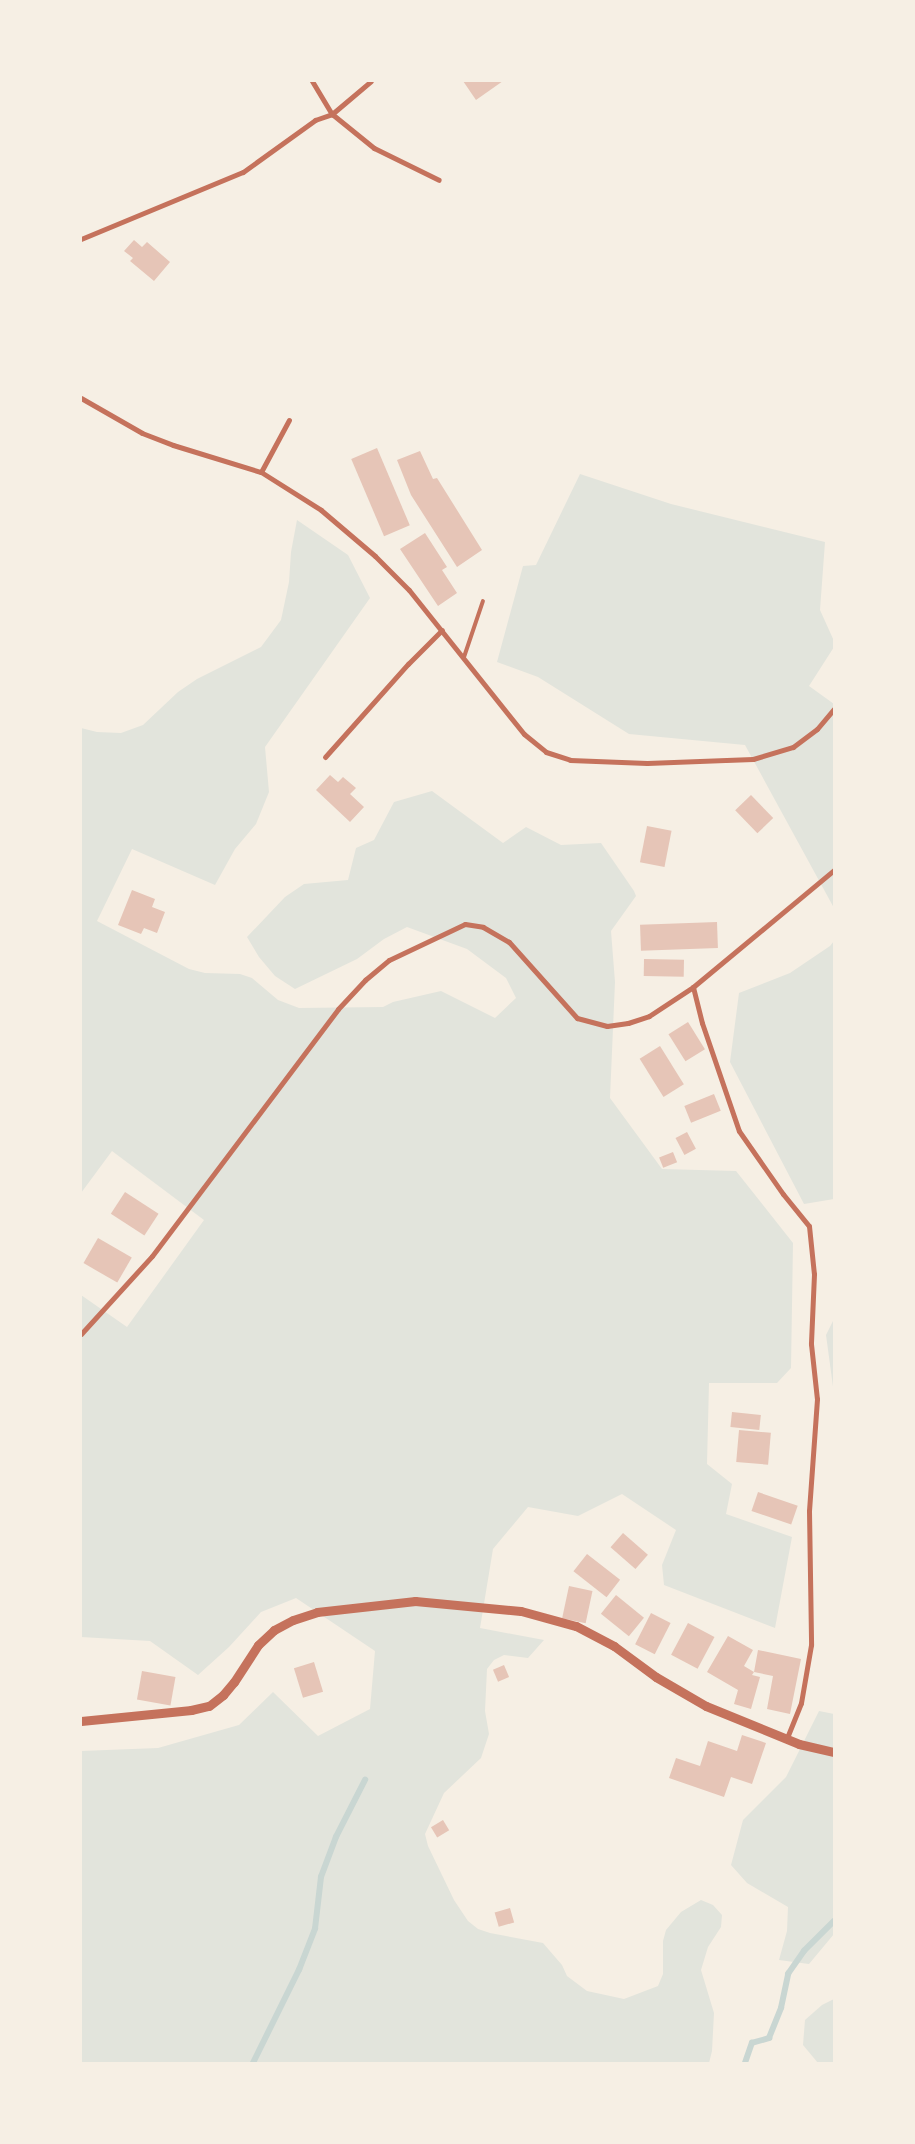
<!DOCTYPE html>
<html>
<head>
<meta charset="utf-8">
<style>
  body { margin:0 }
  #map { position:relative; width:915px; height:2144px; overflow:hidden; background:#f6efe4; font-family:Ubuntu,sans-serif }
  div>[style] { position:absolute }
  .green>* { inset:0; background:#e2e4dc }
  .stream>* { height:5.5px; margin:-2.75px; padding:0 2.75px; transform-origin:2.75px; border-radius:2.75px; background:#c9d6d2 }
  .building>* { inset:0; background:#e6c5b7; transform-origin:0 0 }
  .service>* { height:4px; margin:-2px; padding:0 2px; transform-origin:2px; border-radius:2px; background:#c5725c }
  .minor>* { height:5px; margin:-2.5px; padding:0 2.5px; transform-origin:2.5px; border-radius:2.5px; background:#c5725c }
  .tertiary>* { height:9px; margin:-4.5px; padding:0 4.5px; transform-origin:4.5px; border-radius:4.5px; background:#c5725c }
  span { translate:-50% -50%; white-space:nowrap; text-align:center; line-height:1.15; -webkit-text-stroke:4px #f6efe4; paint-order:stroke }
  .frame { position:absolute; inset:0; border:82px solid #f6efe4; pointer-events:none }
</style>
</head>
<body>
<div id="map">
  <div class="green">
    <div style="clip-path:polygon(580px 474px,671px 504px,825px 542px,820px 610px,834px 641px,834px 647px,809px 686px,834px 704px,834px 908px,745px 745px,629px 734px,538px 677px,497px 662px,523px 566px,536px 565px)"></div>
    <div style="clip-path:polygon(297px 520px,348px 555px,370px 598px,265px 747px,269px 792px,256px 824px,235px 849px,215px 885px,132px 849px,97px 921px,189px 969px,205px 973px,240px 974px,252px 978px,278px 1000px,299px 1008px,383px 1007px,393px 1002px,441px 991px,495px 1018px,516px 998px,506px 978px,467px 949px,407px 927px,384px 939px,357px 959px,295px 989px,275px 976px,259px 957px,247px 937px,285px 897px,304px 884px,348px 880px,356px 848px,374px 840px,394px 802px,432px 791px,503px 843px,526px 827px,561px 845px,601px 843px,634px 891px,636px 896px,611px 931px,615px 982px,610px 1098px,662px 1169px,736px 1171px,793px 1243px,791px 1368px,777px 1383px,709px 1383px,707px 1464px,732px 1484px,726px 1514px,792px 1537px,775px 1628px,664px 1585px,662px 1565px,676px 1530px,622px 1494px,578px 1516px,528px 1507px,493px 1549px,480px 1628px,544px 1640px,528px 1658px,504px 1655px,494px 1660px,487px 1669px,485px 1711px,489px 1734px,481px 1758px,444px 1793px,425px 1834px,428px 1846px,454px 1900px,468px 1921px,478px 1929px,490px 1933px,543px 1943px,562px 1965px,567px 1976px,587px 1991px,624px 1999px,658px 1986px,663px 1974px,663px 1941px,666px 1930px,681px 1912px,701px 1900px,713px 1905px,722px 1915px,721px 1927px,708px 1947px,701px 1970px,714px 2013px,712px 2051px,709px 2063px,81px 2063px,81px 1751px,158px 1748px,239px 1725px,273px 1692px,318px 1736px,370px 1709px,375px 1651px,296px 1598px,261px 1612px,229px 1647px,198px 1675px,150px 1641px,81px 1637px,81px 1295px,127px 1327px,204px 1220px,112px 1151px,81px 1193px,81px 728px,97px 732px,121px 733px,143px 725px,178px 692px,197px 679px,261px 647px,281px 620px,289px 582px,291px 552px)"></div>
    <div style="clip-path:polygon(834px 941px,834px 1199px,804px 1204px,730px 1062px,739px 993px,790px 973px,830px 946px)"></div>
    <div style="clip-path:polygon(834px 1319px,834px 1394px,826px 1335px)"></div>
    <div style="clip-path:polygon(819px 1711px,834px 1714px,834px 1934px,809px 1964px,779px 1960px,787px 1931px,788px 1907px,747px 1883px,731px 1865px,743px 1820px,786px 1777px)"></div>
    <div style="clip-path:polygon(834px 1999px,834px 2063px,818px 2063px,803px 2045px,805px 2020px,822px 2005px)"></div>
  </div>
  <div class="stream">
    <div style="left:253px;top:2063px;width:104px;rotate:-63.7deg"></div>
    <div style="left:299px;top:1970px;width:44px;rotate:-68.7deg"></div>
    <div style="left:315px;top:1929px;width:52px;rotate:-83.4deg"></div>
    <div style="left:321px;top:1877px;width:43px;rotate:-69.4deg"></div>
    <div style="left:336px;top:1837px;width:64px;rotate:-63deg"></div>
    <div style="left:745px;top:2063px;width:21px;rotate:-71deg"></div>
    <div style="left:752px;top:2043px;width:18px;rotate:-16deg"></div>
    <div style="left:769px;top:2038px;width:32px;rotate:-68deg"></div>
    <div style="left:781px;top:2008px;width:35px;rotate:-78deg"></div>
    <div style="left:788px;top:1974px;width:28px;rotate:-55deg"></div>
    <div style="left:804px;top:1951px;width:42px;rotate:-45deg"></div>
  </div>
  <div class="building">
    <div style="clip-path:polygon(463px 81px,503px 81px,476px 100px)"></div>
    <div style="clip-path:polygon(134px 240px,142px 247px,147px 242px,170px 262px,154px 281px,130px 261px,133px 258px,124px 251px)"></div>
    <div style="left:377px;top:448px;width:84px;height:28px;rotate:67deg"></div>
    <div style="clip-path:polygon(420px 451px,433px 479px,437px 478px,482px 550px,457px 567px,411px 495px,397px 460px)"></div>
    <div style="clip-path:polygon(425px 533px,447px 567px,442px 570px,457px 593px,438px 606px,400px 549px)"></div>
    <div style="clip-path:polygon(330px 775px,338px 782px,343px 777px,356px 788px,350px 794px,364px 807px,350px 822px,316px 790px)"></div>
    <div style="left:751px;top:795px;width:32px;height:22px;rotate:46deg"></div>
    <div style="left:647px;top:826px;width:25px;height:37px;rotate:11deg"></div>
    <div style="clip-path:polygon(132px 890px,155px 899px,152px 907px,165px 912px,157px 933px,144px 928px,141px 934px,118px 925px)"></div>
    <div style="left:717px;top:922px;width:26px;height:77px;rotate:88deg"></div>
    <div style="left:644px;top:959px;width:40px;height:17px;rotate:1deg"></div>
    <div style="left:688px;top:1022px;width:32px;height:23px;rotate:58deg"></div>
    <div style="left:660px;top:1046px;width:45px;height:24px;rotate:58deg"></div>
    <div style="left:714px;top:1094px;width:18px;height:32px;rotate:68deg"></div>
    <div style="left:687px;top:1132px;width:19px;height:13px;rotate:62deg"></div>
    <div style="left:673px;top:1152px;width:11px;height:15px;rotate:68deg"></div>
    <div style="left:125px;top:1192px;width:40px;height:26px;rotate:33deg"></div>
    <div style="left:98px;top:1238px;width:39px;height:29px;rotate:30deg"></div>
    <div style="left:732px;top:1412px;width:29px;height:15px;rotate:6deg"></div>
    <div style="left:739px;top:1430px;width:32px;height:32px;rotate:5deg"></div>
    <div style="left:758px;top:1492px;width:42px;height:20px;rotate:19deg"></div>
    <div style="left:623px;top:1533px;width:33px;height:19px;rotate:41deg"></div>
    <div style="left:587px;top:1554px;width:42px;height:22px;rotate:38deg"></div>
    <div style="left:569px;top:1586px;width:24px;height:33px;rotate:12deg"></div>
    <div style="left:616px;top:1595px;width:36px;height:24px;rotate:39deg"></div>
    <div style="left:651px;top:1613px;width:22px;height:35px;rotate:27deg"></div>
    <div style="left:688px;top:1623px;width:30px;height:36px;rotate:28deg"></div>
    <div style="clip-path:polygon(728px 1636px,753px 1650px,744px 1666px,754px 1672px,752px 1675px,760px 1677px,751px 1709px,734px 1704px,738px 1690px,707px 1672px)"></div>
    <div style="clip-path:polygon(758px 1650px,801px 1659px,790px 1714px,767px 1709px,773px 1676px,754px 1672px)"></div>
    <div style="left:314px;top:1662px;width:31px;height:21px;rotate:73deg"></div>
    <div style="left:504px;top:1665px;width:13px;height:12px;rotate:67deg"></div>
    <div style="left:142px;top:1671px;width:34px;height:29px;rotate:10deg"></div>
    <div style="clip-path:polygon(742px 1735px,766px 1743px,752px 1784px,731px 1777px,724px 1797px,669px 1778px,676px 1758px,700px 1766px,708px 1741px,737px 1751px)"></div>
    <div style="left:443px;top:1820px;width:12px;height:14px;rotate:59deg"></div>
    <div style="left:510px;top:1908px;width:15px;height:16px;rotate:74deg"></div>
  </div>
  <div class="service">
    <div style="left:464px;top:657px;width:59px;rotate:-71.3deg"></div>
  </div>
  <div class="minor">
    <div style="left:312px;top:81px;width:39px;rotate:59deg"></div>
    <div style="left:332px;top:114px;width:54px;rotate:39deg"></div>
    <div style="left:374px;top:148px;width:72px;rotate:26.2deg"></div>
    <div style="left:81px;top:239px;width:175px;rotate:-22.5deg"></div>
    <div style="left:243px;top:172px;width:89px;rotate:-35.8deg"></div>
    <div style="left:315px;top:120px;width:18px;rotate:-19deg"></div>
    <div style="left:332px;top:114px;width:51px;rotate:-40.2deg"></div>
    <div style="left:81px;top:398px;width:70px;rotate:29.8deg"></div>
    <div style="left:142px;top:433px;width:33px;rotate:21deg"></div>
    <div style="left:173px;top:445px;width:92px;rotate:17.1deg"></div>
    <div style="left:261px;top:472px;width:71px;rotate:32.3deg"></div>
    <div style="left:321px;top:510px;width:71px;rotate:40.4deg"></div>
    <div style="left:375px;top:556px;width:48px;rotate:45deg"></div>
    <div style="left:409px;top:590px;width:184px;rotate:51.4deg"></div>
    <div style="left:524px;top:734px;width:28px;rotate:39deg"></div>
    <div style="left:546px;top:752px;width:25px;rotate:18deg"></div>
    <div style="left:570px;top:760px;width:77px;rotate:2.2deg"></div>
    <div style="left:647px;top:763px;width:106px;rotate:-2.2deg"></div>
    <div style="left:753px;top:759px;width:42px;rotate:-16.7deg"></div>
    <div style="left:793px;top:747px;width:30px;rotate:-37deg"></div>
    <div style="left:817px;top:729px;width:26px;rotate:-50deg"></div>
    <div style="left:261px;top:472px;width:59px;rotate:-61.7deg"></div>
    <div style="left:325px;top:757px;width:125px;rotate:-48.3deg"></div>
    <div style="left:408px;top:664px;width:48px;rotate:-45deg"></div>
    <div style="left:693px;top:987px;width:37px;rotate:76deg"></div>
    <div style="left:702px;top:1023px;width:114px;rotate:71.1deg"></div>
    <div style="left:739px;top:1131px;width:77px;rotate:55.1deg"></div>
    <div style="left:783px;top:1194px;width:41px;rotate:50.9deg"></div>
    <div style="left:809px;top:1226px;width:48px;rotate:84.1deg"></div>
    <div style="left:814px;top:1274px;width:70px;rotate:92.5deg"></div>
    <div style="left:811px;top:1344px;width:55px;rotate:83.8deg"></div>
    <div style="left:817px;top:1399px;width:112px;rotate:94.1deg"></div>
    <div style="left:809px;top:1511px;width:134px;rotate:89.1deg"></div>
    <div style="left:811px;top:1645px;width:59px;rotate:99.8deg"></div>
    <div style="left:801px;top:1703px;width:38px;rotate:112deg"></div>
    <div style="left:81px;top:1334px;width:105px;rotate:-47.7deg"></div>
    <div style="left:152px;top:1256px;width:309px;rotate:-53deg"></div>
    <div style="left:338px;top:1009px;width:40px;rotate:-47deg"></div>
    <div style="left:365px;top:980px;width:31px;rotate:-40deg"></div>
    <div style="left:389px;top:960px;width:84px;rotate:-25.3deg"></div>
    <div style="left:465px;top:924px;width:18px;rotate:9deg"></div>
    <div style="left:483px;top:927px;width:30px;rotate:30deg"></div>
    <div style="left:509px;top:942px;width:102px;rotate:48.2deg"></div>
    <div style="left:577px;top:1018px;width:31px;rotate:15deg"></div>
    <div style="left:607px;top:1026px;width:21px;rotate:-8deg"></div>
    <div style="left:628px;top:1023px;width:22px;rotate:-18deg"></div>
    <div style="left:649px;top:1016px;width:53px;rotate:-33.4deg"></div>
    <div style="left:693px;top:987px;width:183px;rotate:-39.7deg"></div>
  </div>
  <div class="tertiary">
    <div style="left:81px;top:1721px;width:111px;rotate:-5.7deg"></div>
    <div style="left:191px;top:1710px;width:18px;rotate:-13deg"></div>
    <div style="left:209px;top:1706px;width:18px;rotate:-38deg"></div>
    <div style="left:223px;top:1695px;width:17px;rotate:-50deg"></div>
    <div style="left:234px;top:1682px;width:44px;rotate:-57deg"></div>
    <div style="left:258px;top:1645px;width:22px;rotate:-43deg"></div>
    <div style="left:274px;top:1630px;width:21px;rotate:-28deg"></div>
    <div style="left:293px;top:1620px;width:25px;rotate:-18deg"></div>
    <div style="left:317px;top:1612px;width:99px;rotate:-6.4deg"></div>
    <div style="left:415px;top:1601px;width:106px;rotate:5.4deg"></div>
    <div style="left:521px;top:1611px;width:57px;rotate:15.3deg"></div>
    <div style="left:576px;top:1626px;width:43px;rotate:27.8deg"></div>
    <div style="left:614px;top:1646px;width:52px;rotate:36.4deg"></div>
    <div style="left:656px;top:1677px;width:58px;rotate:30.1deg"></div>
    <div style="left:706px;top:1706px;width:100px;rotate:22.2deg"></div>
    <div style="left:799px;top:1744px;width:36px;rotate:13deg"></div>
  </div>
  <div class="frame"></div>
</div>
</body>
</html>
